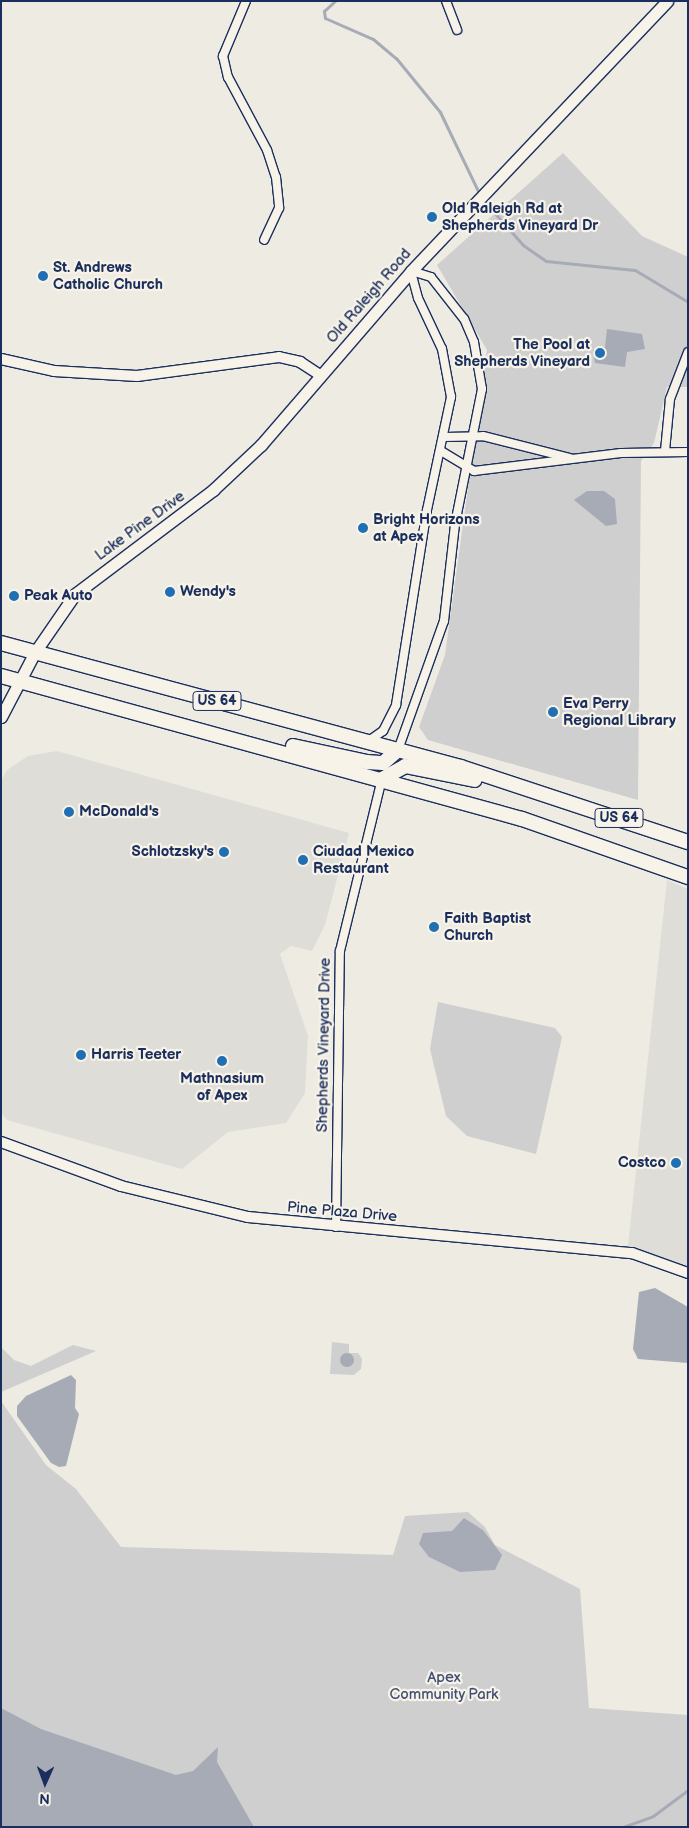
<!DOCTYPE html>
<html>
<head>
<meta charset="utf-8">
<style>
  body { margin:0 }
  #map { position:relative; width:689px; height:1828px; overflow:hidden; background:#eeebe2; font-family:"Balsamiq Sans",sans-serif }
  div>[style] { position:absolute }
  .built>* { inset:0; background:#deddd8 }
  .green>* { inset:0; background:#cfcfcf }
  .water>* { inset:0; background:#a6abb5 }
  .round { border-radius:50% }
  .stream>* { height:3px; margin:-1.5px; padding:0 1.5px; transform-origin:1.5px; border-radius:1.5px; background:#a6abb5 }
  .roads { filter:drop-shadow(1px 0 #1b2f5e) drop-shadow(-1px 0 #1b2f5e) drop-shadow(0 1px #1b2f5e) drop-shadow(0 -1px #1b2f5e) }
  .minor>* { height:8px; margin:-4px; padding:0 4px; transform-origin:4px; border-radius:4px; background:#f7f3e8 }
  .tertiary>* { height:10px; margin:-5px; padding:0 5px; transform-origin:5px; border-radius:5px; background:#f7f3e8 }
  .secondary>* { height:11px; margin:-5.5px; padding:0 5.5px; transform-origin:5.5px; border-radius:5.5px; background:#f7f3e8 }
  .trunk>* { height:14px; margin:-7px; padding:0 7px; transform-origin:7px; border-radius:7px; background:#f7f3e8 }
  .dots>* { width:14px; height:14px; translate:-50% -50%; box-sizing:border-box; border:2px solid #f7f3e8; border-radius:50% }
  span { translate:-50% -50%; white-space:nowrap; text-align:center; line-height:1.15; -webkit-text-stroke:4.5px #f7f3e8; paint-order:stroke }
  .shield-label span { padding:1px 4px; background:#f7f3e8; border:1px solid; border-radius:4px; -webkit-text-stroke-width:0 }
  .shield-label { font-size:14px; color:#1b2f5e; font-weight:700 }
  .poi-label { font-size:15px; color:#1b2f5e; font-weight:700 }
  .left { translate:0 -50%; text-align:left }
  .right { translate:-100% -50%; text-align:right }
  .street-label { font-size:15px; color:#1b2f5e }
  .park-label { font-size:15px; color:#3f4f75 }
  .frame { position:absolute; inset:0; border:2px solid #1b2f5e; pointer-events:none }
  .north { position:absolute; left:20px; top:1758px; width:50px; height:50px; -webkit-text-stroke:4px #f7f3e8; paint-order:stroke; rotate:182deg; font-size:14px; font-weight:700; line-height:20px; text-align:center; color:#1b2f5e }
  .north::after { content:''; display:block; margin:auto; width:18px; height:22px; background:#1b2f5e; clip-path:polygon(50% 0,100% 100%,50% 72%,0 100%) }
</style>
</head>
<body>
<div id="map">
  <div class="built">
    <div style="clip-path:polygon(57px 751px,349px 833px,325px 925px,312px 951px,291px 946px,280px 954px,308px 1036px,305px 1093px,286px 1123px,228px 1132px,182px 1169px,7px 1120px,1px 1113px,1px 781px,7px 770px,28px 756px)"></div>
    <div style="clip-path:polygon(667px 880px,688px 889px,688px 1268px,628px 1246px)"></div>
  </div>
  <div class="green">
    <div style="clip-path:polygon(563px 153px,642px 236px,688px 257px,688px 387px,667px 387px,654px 443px,641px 461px,638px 800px,428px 740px,419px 727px,445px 655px,487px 350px,437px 265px)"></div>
    <div style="clip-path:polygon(438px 1002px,555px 1028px,562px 1037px,536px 1154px,467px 1136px,446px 1116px,430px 1049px)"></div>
    <div style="clip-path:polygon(332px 1342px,349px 1344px,349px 1353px,358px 1353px,362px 1359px,361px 1369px,354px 1375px,330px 1374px)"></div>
    <div style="clip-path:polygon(73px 1345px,96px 1351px,1px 1392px,1px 1347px,14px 1360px,31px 1366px)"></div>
    <div style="clip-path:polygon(1px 1401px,46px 1465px,76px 1489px,121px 1547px,393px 1555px,405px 1516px,468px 1512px,485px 1527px,495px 1545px,580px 1589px,589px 1708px,688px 1715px,688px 1827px,1px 1827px)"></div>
  </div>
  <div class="water">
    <div style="clip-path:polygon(607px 329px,642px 334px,645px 349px,627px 352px,625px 367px,595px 363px,593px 350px,605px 347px)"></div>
    <div style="clip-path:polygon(587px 491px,604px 491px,615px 499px,617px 524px,606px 526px,574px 500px)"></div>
    <div style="clip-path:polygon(655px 1288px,688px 1307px,688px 1363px,638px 1359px,633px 1349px,639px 1292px)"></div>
    <div class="round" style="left:340px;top:1353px;width:14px;height:14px"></div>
    <div style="clip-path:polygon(71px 1375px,76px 1380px,75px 1408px,79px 1414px,66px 1466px,59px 1467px,51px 1463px,17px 1416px,17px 1406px,26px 1396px)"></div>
    <div style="clip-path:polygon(464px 1518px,483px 1530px,502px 1555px,495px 1570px,460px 1572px,429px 1557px,419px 1544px,423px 1533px,452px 1531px)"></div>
    <div style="clip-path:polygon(1px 1708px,41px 1729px,176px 1775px,193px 1771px,218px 1747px,217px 1762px,254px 1827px,1px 1827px)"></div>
  </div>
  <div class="stream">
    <div style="left:335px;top:1px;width:15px;rotate:138deg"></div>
    <div style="left:324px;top:11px;width:7px;rotate:82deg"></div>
    <div style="left:325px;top:18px;width:52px;rotate:23.6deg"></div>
    <div style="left:373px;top:39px;width:30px;rotate:40deg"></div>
    <div style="left:396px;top:58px;width:70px;rotate:50.8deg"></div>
    <div style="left:440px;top:112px;width:92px;rotate:64.3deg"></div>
    <div style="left:483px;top:200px;width:60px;rotate:48.4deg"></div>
    <div style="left:523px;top:245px;width:28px;rotate:35deg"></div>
    <div style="left:546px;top:261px;width:89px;rotate:5.8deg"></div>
    <div style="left:635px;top:270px;width:62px;rotate:31.1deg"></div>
    <div style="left:623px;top:1827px;width:32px;rotate:-20deg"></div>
    <div style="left:653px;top:1816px;width:44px;rotate:-36.6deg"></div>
  </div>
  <div class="roads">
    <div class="minor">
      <div style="left:246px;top:1px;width:60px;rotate:112.7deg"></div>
      <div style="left:223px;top:56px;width:22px;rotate:77deg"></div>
      <div style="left:228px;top:77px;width:83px;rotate:61.9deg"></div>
      <div style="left:267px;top:150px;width:28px;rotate:72deg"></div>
      <div style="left:276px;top:177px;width:31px;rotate:84deg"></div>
      <div style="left:279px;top:208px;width:35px;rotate:115deg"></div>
      <div style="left:446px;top:1px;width:31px;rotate:69deg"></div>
      <div style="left:444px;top:437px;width:39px;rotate:-1deg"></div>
      <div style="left:483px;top:436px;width:90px;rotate:14.2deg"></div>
      <div style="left:441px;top:451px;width:39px;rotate:31deg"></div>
      <div style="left:474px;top:471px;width:148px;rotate:-7deg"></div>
      <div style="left:621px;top:453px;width:67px;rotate:-0.9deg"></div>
      <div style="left:665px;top:451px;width:52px;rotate:-84.5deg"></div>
      <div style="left:670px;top:399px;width:50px;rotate:-69deg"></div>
      <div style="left:370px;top:740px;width:16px;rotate:-35deg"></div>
      <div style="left:383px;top:731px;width:29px;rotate:-63deg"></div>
      <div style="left:396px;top:705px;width:197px;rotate:-81deg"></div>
      <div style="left:427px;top:510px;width:116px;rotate:-78deg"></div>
      <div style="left:451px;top:397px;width:49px;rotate:-100.6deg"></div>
      <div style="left:442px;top:349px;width:56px;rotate:-115.2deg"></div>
      <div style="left:418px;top:298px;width:28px;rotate:-105deg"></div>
      <div style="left:398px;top:750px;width:137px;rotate:-70.4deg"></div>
      <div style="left:444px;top:621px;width:98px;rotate:-83.5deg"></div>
      <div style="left:455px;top:524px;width:138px;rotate:-78.7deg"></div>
      <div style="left:482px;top:389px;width:48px;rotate:-99.7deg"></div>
      <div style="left:474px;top:342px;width:25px;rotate:-113deg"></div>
      <div style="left:464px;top:319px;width:53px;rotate:-128.2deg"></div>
      <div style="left:431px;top:277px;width:21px;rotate:-163deg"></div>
      <div style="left:336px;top:1227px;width:276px;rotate:-89.2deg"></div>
      <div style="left:340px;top:951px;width:177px;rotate:-76.3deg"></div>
    </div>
    <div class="tertiary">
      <div style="left:1px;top:359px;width:54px;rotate:12.8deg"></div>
      <div style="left:54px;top:371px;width:83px;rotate:3.4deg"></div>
      <div style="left:137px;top:376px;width:143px;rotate:-7.6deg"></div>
      <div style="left:279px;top:357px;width:22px;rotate:13deg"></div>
      <div style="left:300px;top:362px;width:24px;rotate:33deg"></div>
      <div style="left:1px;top:1142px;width:128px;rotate:20.1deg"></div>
      <div style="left:121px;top:1186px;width:131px;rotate:13.7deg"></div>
      <div style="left:248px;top:1217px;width:386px;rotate:5.4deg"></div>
      <div style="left:632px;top:1253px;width:59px;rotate:19.7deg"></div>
    </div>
    <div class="secondary">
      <div style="left:1px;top:717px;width:73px;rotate:-62.4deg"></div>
      <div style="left:35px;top:652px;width:70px;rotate:-55.4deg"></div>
      <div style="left:75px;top:594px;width:173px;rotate:-37deg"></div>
      <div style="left:213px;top:490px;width:66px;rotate:-43.2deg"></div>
      <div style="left:261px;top:445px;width:230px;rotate:-49.2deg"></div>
      <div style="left:411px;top:271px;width:372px;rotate:-46.5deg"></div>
    </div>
    <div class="trunk">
      <div style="left:1px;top:643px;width:476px;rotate:15.1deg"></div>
      <div style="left:461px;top:767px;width:239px;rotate:18.3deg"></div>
      <div style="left:1px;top:676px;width:540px;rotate:15.35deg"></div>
      <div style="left:522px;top:819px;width:176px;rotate:19.3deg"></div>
      <div style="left:293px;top:746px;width:76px;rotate:12.2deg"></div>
      <div style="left:367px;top:762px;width:16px;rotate:4deg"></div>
      <div style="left:383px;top:763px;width:20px;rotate:-41deg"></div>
      <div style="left:382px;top:779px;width:26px;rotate:-29deg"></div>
      <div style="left:405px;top:766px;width:71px;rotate:11.3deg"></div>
    </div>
  </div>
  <div class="dots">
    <div style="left:432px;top:217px;background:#1f6fb2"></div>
    <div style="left:43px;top:276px;background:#1f6fb2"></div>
    <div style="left:600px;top:353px;background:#1f6fb2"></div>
    <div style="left:363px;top:528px;background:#1f6fb2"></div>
    <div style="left:170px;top:592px;background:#1f6fb2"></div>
    <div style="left:14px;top:596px;background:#1f6fb2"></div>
    <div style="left:553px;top:712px;background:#1f6fb2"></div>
    <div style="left:69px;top:812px;background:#1f6fb2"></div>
    <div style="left:224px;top:852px;background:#1f6fb2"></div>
    <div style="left:303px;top:860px;background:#1f6fb2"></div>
    <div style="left:434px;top:927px;background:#1f6fb2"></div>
    <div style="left:81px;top:1055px;background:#1f6fb2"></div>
    <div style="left:222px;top:1061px;background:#1f6fb2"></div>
    <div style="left:676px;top:1163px;background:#1f6fb2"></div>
  </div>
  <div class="shield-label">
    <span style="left:217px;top:701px">US 64</span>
    <span style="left:619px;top:818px">US 64</span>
  </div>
  <div class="poi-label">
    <span class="left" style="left:442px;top:217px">Old Raleigh Rd at<br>Shepherds Vineyard Dr</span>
    <span class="left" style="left:53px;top:276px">St. Andrews<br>Catholic Church</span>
    <span class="right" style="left:590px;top:353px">The Pool at<br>Shepherds Vineyard</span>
    <span class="left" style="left:373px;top:528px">Bright Horizons<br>at Apex</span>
    <span class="left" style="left:180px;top:592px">Wendy's</span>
    <span class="left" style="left:24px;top:596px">Peak Auto</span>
    <span class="left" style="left:563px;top:712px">Eva Perry<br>Regional Library</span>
    <span class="left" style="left:79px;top:812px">McDonald's</span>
    <span class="left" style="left:313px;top:860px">Ciudad Mexico<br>Restaurant</span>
    <span class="right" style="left:214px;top:852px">Schlotzsky's</span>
    <span class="left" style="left:444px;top:927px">Faith Baptist<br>Church</span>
    <span class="left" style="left:91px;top:1055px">Harris Teeter</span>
    <span style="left:222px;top:1087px">Mathnasium<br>of Apex</span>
    <span class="right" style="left:666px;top:1163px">Costco</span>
  </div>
  <div class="street-label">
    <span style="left:369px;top:296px;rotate:-49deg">Old Raleigh Road</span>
    <span style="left:140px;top:526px;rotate:-36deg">Lake Pine Drive</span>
    <span style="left:324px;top:1045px;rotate:-89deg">Shepherds Vineyard Drive</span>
    <span style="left:342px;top:1212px;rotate:5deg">Pine Plaza Drive</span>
  </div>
  <div class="park-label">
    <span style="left:444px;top:1686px">Apex<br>Community Park</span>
  </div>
  <div class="frame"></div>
  <div class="north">N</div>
</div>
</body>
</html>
